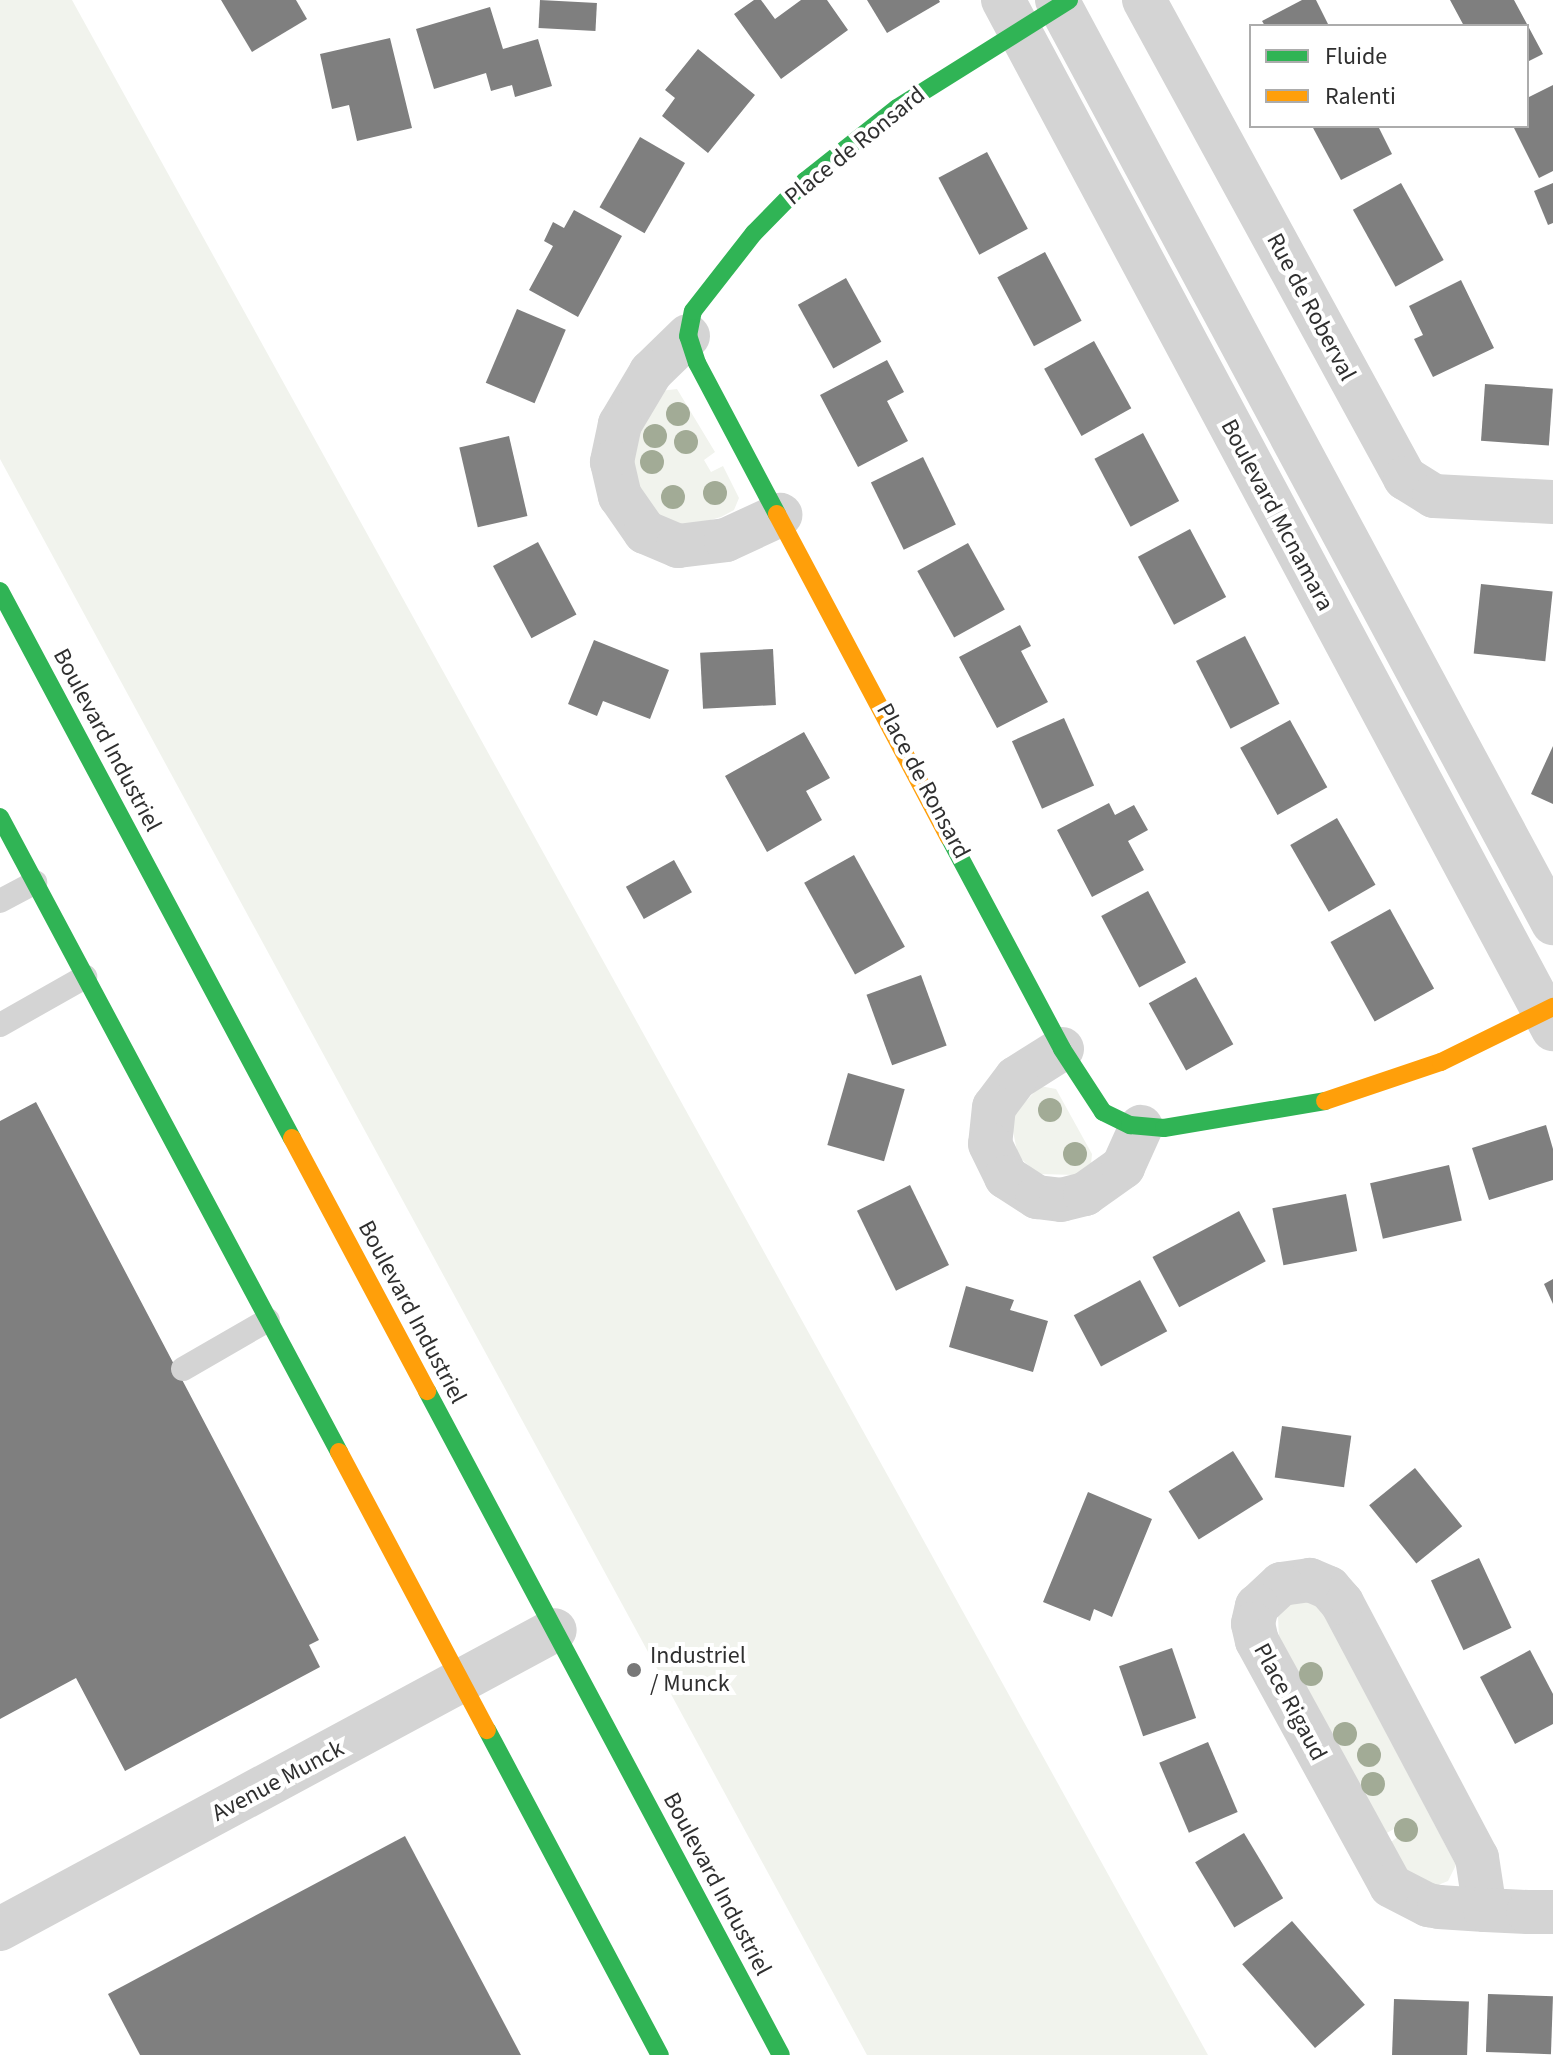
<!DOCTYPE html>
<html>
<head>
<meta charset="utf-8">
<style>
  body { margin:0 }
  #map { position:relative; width:1553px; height:2055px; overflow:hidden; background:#fff; font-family:"Source Sans 3",sans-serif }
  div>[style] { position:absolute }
  .green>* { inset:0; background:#f1f3ed }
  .building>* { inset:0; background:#7f7f7f; transform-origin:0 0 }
  .lane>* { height:24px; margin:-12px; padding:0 12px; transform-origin:12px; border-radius:12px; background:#d4d4d4 }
  .street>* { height:44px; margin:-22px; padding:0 22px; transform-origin:22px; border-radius:22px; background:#d4d4d4 }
  .fast>* { height:18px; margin:-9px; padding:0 9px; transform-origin:9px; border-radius:9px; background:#30b455 }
  .slow>* { height:18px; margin:-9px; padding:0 9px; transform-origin:9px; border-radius:9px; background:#ff9f0a }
  .trees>* { width:24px; height:24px; margin:-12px; border-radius:50%; background:#a2ab96 }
  .dots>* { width:22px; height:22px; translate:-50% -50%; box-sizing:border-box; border:4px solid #fff; border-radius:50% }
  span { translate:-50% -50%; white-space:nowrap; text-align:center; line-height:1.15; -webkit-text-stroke:8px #fff; paint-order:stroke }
  .street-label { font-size:24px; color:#2f2f2f }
  .poi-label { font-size:24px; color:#2f2f2f }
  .left { translate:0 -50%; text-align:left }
  .legend { position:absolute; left:1249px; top:24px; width:280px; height:104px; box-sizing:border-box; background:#fff; border:2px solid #acacac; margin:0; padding:10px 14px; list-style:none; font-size:24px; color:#2f2f2f }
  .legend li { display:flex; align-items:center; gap:16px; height:40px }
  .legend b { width:40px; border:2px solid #acacac }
</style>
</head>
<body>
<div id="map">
  <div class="green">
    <div style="clip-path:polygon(0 0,72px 0,1208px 2055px,867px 2055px,0 459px)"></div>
    <div style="clip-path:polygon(677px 389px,715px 452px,704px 460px,711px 472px,723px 466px,739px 498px,734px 510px,721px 517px,690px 526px,675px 526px,656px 516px,632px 473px,634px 437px,660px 391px)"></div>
    <div style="clip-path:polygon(1040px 1086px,1056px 1089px,1092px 1154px,1091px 1164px,1077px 1175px,1038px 1174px,1018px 1156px,1012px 1126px,1016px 1112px)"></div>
    <div style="clip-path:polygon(1294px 1600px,1318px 1603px,1456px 1865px,1448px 1881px,1438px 1885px,1414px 1879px,1387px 1845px,1399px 1836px,1394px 1829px,1383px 1835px,1279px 1640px,1278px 1615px)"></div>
  </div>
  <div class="building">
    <div style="clip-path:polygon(221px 0,296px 0,307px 19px,252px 52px)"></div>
    <div style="left:540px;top:0;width:57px;height:28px;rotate:3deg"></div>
    <div style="clip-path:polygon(754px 0,761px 0,775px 19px,801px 0,827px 0,848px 30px,781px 79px,734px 14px)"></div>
    <div style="clip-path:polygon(867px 0,939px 0,940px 2px,887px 33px)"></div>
    <div style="clip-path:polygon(1302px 0,1316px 0,1329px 26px,1265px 26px,1262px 21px)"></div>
    <div style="clip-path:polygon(1450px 0,1514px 0,1543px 54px,1527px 62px,1527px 26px,1464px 26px)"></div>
    <div style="clip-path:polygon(490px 7px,503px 49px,538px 39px,552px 86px,515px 97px,512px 85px,491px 91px,486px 73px,434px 89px,416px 29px)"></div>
    <div style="clip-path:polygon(390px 38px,412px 128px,357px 141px,349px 105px,332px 109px,320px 54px)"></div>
    <div style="clip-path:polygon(698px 49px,755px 95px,708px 153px,662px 116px,675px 98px,665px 90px)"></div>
    <div style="clip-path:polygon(1553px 85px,1553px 171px,1539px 178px,1513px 126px,1527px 126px,1527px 98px)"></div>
    <div style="clip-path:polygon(1312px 126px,1378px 126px,1392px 154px,1341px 180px)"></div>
    <div style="left:640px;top:137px;width:52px;height:81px;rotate:30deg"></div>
    <div style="left:987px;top:152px;width:87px;height:55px;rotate:62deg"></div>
    <div style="left:1401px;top:183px;width:88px;height:55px;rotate:61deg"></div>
    <div style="clip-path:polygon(1553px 183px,1553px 223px,1548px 225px,1534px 191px)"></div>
    <div style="clip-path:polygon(574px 210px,622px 236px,578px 317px,529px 290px,553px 246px,544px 241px,553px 222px,564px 228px)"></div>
    <div style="left:1045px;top:252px;width:78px;height:54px;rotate:62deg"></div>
    <div style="left:846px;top:278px;width:73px;height:55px;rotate:61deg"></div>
    <div style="clip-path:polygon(1461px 280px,1494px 348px,1433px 377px,1414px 339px,1423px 335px,1409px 306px)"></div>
    <div style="left:517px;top:309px;width:53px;height:80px;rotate:23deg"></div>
    <div style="left:1094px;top:341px;width:77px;height:57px;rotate:61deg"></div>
    <div style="clip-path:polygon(887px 360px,904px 392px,887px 401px,908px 441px,858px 467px,820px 395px)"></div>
    <div style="left:1485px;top:384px;width:68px;height:57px;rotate:4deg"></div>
    <div style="left:1143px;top:433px;width:77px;height:55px;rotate:62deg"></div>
    <div style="left:509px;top:436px;width:82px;height:51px;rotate:77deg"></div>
    <div style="left:923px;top:457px;width:75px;height:58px;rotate:64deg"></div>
    <div style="left:1190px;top:529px;width:77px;height:59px;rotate:62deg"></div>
    <div style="left:538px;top:542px;width:82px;height:51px;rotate:62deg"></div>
    <div style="left:968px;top:543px;width:76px;height:58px;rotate:61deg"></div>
    <div style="left:1481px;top:584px;width:72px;height:70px;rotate:6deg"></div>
    <div style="clip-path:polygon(1020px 625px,1031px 646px,1021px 651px,1048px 702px,997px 728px,959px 657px)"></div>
    <div style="left:1245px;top:636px;width:76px;height:55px;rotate:63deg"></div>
    <div style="clip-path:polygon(594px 640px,669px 670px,650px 719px,603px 701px,597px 716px,568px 704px)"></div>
    <div style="left:773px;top:649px;width:56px;height:73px;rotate:87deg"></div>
    <div style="left:1064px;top:718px;width:74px;height:57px;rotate:66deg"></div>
    <div style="left:1290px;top:720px;width:77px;height:57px;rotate:61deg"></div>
    <div style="clip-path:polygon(804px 732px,830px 778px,806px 791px,822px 820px,767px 852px,725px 776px)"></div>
    <div style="clip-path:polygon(1553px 746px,1553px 804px,1531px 794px)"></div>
    <div style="clip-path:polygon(1109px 803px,1115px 815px,1134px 805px,1148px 830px,1128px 841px,1144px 870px,1092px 897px,1057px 830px)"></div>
    <div style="left:1337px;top:818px;width:77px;height:54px;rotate:60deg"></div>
    <div style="left:854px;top:855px;width:105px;height:57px;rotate:61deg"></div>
    <div style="left:674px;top:860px;width:37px;height:55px;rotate:61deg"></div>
    <div style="left:1148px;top:891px;width:81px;height:53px;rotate:62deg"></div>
    <div style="left:1390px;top:909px;width:91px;height:68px;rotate:61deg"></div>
    <div style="left:921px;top:975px;width:75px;height:58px;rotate:70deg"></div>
    <div style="left:1196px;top:977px;width:77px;height:54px;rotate:61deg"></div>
    <div style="left:848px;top:1073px;width:59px;height:75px;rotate:16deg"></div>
    <div style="clip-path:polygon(36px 1102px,319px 1640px,309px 1645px,320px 1667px,125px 1771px,76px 1678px,0 1719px,0 1121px)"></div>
    <div style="clip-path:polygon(1546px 1125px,1553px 1149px,1553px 1180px,1489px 1200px,1472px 1148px)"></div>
    <div style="left:1449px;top:1165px;width:57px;height:81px;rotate:77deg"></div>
    <div style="left:910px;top:1185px;width:89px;height:59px;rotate:64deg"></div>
    <div style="left:1346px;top:1194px;width:58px;height:75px;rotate:79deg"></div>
    <div style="left:1239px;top:1211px;width:57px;height:98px;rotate:62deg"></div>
    <div style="clip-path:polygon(1553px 1279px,1553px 1304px,1544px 1284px)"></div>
    <div style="left:1140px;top:1280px;width:58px;height:75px;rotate:62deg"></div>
    <div style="clip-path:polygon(966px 1286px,1014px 1300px,1010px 1310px,1048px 1321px,1033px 1372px,949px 1347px)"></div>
    <div style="left:1282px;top:1426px;width:70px;height:52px;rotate:8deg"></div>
    <div style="left:1233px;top:1451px;width:57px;height:76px;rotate:58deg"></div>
    <div style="left:1415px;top:1468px;width:75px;height:59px;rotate:51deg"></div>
    <div style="clip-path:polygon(1088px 1492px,1152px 1519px,1112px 1617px,1094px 1609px,1090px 1621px,1043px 1602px)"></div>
    <div style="left:1479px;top:1558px;width:77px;height:53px;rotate:65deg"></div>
    <div style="left:1172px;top:1648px;width:74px;height:56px;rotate:71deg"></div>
    <div style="clip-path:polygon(1530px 1650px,1553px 1694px,1553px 1724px,1515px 1744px,1480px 1677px)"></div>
    <div style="left:1208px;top:1742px;width:76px;height:53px;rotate:67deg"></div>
    <div style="left:1244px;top:1833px;width:76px;height:57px;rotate:59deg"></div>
    <div style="clip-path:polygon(405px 1836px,521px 2055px,140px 2055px,108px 1994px)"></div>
    <div style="left:1292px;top:1921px;width:111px;height:66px;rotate:49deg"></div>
    <div style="left:1488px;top:1994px;width:65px;height:58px;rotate:2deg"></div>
    <div style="left:1394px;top:1999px;width:75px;height:56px;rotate:2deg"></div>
  </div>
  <div class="lane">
    <div style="left:0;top:901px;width:40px;rotate:-28deg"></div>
    <div style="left:0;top:1025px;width:98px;rotate:-29.5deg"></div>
    <div style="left:183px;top:1369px;width:98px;rotate:-30deg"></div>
  </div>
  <div class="street">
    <div style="left:1003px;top:0;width:1167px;rotate:61.88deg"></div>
    <div style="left:1057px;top:0;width:1048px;rotate:61.75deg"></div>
    <div style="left:1144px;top:0;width:545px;rotate:61.36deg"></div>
    <div style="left:1405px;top:478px;width:34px;rotate:32deg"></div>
    <div style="left:1434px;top:496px;width:119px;rotate:2.9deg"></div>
    <div style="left:688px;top:336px;width:52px;rotate:135.8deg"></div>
    <div style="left:651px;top:372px;width:61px;rotate:120.8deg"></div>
    <div style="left:620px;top:424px;width:39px;rotate:102deg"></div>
    <div style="left:612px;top:462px;width:35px;rotate:77deg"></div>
    <div style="left:620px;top:496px;width:44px;rotate:55.2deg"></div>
    <div style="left:645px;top:532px;width:36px;rotate:23deg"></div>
    <div style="left:678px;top:546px;width:48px;rotate:-7.1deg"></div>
    <div style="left:726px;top:540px;width:60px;rotate:-24.8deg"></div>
    <div style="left:1062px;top:1049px;width:54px;rotate:147.8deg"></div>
    <div style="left:1016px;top:1078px;width:36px;rotate:127deg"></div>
    <div style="left:994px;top:1107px;width:37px;rotate:96deg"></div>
    <div style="left:990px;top:1144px;width:37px;rotate:64deg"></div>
    <div style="left:1006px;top:1177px;width:37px;rotate:33deg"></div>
    <div style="left:1037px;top:1197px;width:24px;rotate:7deg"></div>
    <div style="left:1061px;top:1200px;width:25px;rotate:-14deg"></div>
    <div style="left:1085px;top:1194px;width:47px;rotate:-35.4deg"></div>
    <div style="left:1123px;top:1167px;width:44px;rotate:-65.8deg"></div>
    <div style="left:1485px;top:1910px;width:53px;rotate:-98.7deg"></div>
    <div style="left:1477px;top:1858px;width:289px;rotate:-117.9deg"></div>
    <div style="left:1342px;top:1603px;width:20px;rotate:-131deg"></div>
    <div style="left:1329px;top:1588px;width:21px;rotate:-157deg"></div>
    <div style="left:1310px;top:1580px;width:29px;rotate:172deg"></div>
    <div style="left:1281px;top:1584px;width:33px;rotate:137deg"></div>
    <div style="left:1257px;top:1606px;width:18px;rotate:103deg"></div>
    <div style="left:1253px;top:1624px;width:17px;rotate:77deg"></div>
    <div style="left:1257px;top:1641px;width:279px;rotate:61.3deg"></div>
    <div style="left:1391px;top:1886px;width:42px;rotate:27.2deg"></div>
    <div style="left:1428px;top:1905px;width:11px;rotate:10deg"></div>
    <div style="left:1439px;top:1907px;width:46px;rotate:3.7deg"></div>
    <div style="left:1485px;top:1910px;width:43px;rotate:2.7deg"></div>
    <div style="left:1528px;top:1912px;width:25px"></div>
    <div style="left:0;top:1929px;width:630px;rotate:-28.31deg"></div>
  </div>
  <div class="fast">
    <div style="left:777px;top:514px;width:171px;rotate:-117.9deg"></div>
    <div style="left:697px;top:363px;width:28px;rotate:-108deg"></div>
    <div style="left:688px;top:336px;width:25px;rotate:-79deg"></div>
    <div style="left:693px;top:311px;width:99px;rotate:-52deg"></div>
    <div style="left:754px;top:233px;width:73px;rotate:-45.6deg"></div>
    <div style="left:805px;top:181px;width:117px;rotate:-38.4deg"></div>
    <div style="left:897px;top:108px;width:203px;rotate:-32.1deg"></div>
    <div style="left:0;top:591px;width:620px;rotate:61.91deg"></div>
    <div style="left:0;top:817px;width:720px;rotate:61.9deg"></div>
    <div style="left:949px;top:837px;width:240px;rotate:61.9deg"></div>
    <div style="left:1062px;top:1049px;width:75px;rotate:56.9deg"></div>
    <div style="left:1103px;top:1112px;width:30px;rotate:26deg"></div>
    <div style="left:1130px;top:1125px;width:34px;rotate:5deg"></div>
    <div style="left:1164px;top:1128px;width:163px;rotate:-9.5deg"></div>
    <div style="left:427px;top:1391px;width:752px;rotate:61.94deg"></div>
    <div style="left:487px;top:1730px;width:368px;rotate:62deg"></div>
  </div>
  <div class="slow">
    <div style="left:777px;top:514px;width:366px;rotate:62deg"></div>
    <div style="left:1325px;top:1101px;width:122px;rotate:-18.6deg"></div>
    <div style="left:1441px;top:1062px;width:125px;rotate:-26.2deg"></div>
    <div style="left:292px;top:1138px;width:287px;rotate:61.9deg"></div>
    <div style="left:339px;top:1452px;width:315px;rotate:62deg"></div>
  </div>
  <div class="trees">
    <div style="left:678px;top:414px"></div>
    <div style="left:655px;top:436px"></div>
    <div style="left:686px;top:442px"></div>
    <div style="left:652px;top:462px"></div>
    <div style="left:715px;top:493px"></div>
    <div style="left:673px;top:497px"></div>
    <div style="left:1050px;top:1110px"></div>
    <div style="left:1075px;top:1154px"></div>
    <div style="left:1311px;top:1674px"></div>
    <div style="left:1345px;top:1734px"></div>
    <div style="left:1369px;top:1755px"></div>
    <div style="left:1373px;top:1784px"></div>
    <div style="left:1406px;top:1830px"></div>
  </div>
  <div class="dots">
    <div style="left:634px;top:1670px;background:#787878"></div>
  </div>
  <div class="street-label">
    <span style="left:855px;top:146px;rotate:-39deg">Place de Ronsard</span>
    <span style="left:1311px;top:307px;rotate:62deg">Rue de Roberval</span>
    <span style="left:1277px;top:515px;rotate:62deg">Boulevard Mcnamara</span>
    <span style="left:107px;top:740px;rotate:62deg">Boulevard Industriel</span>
    <span style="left:923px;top:781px;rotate:62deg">Place de Ronsard</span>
    <span style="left:412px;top:1312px;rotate:62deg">Boulevard Industriel</span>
    <span style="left:1290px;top:1702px;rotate:62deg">Place Rigaud</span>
    <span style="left:278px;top:1781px;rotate:-28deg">Avenue Munck</span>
    <span style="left:717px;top:1884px;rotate:62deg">Boulevard Industriel</span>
  </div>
  <div class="poi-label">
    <span class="left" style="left:650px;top:1670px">Industriel<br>/ Munck</span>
  </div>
  <ul class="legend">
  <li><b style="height:10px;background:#30b455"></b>Fluide</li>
  <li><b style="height:10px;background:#ff9f0a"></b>Ralenti</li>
  </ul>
</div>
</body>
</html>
